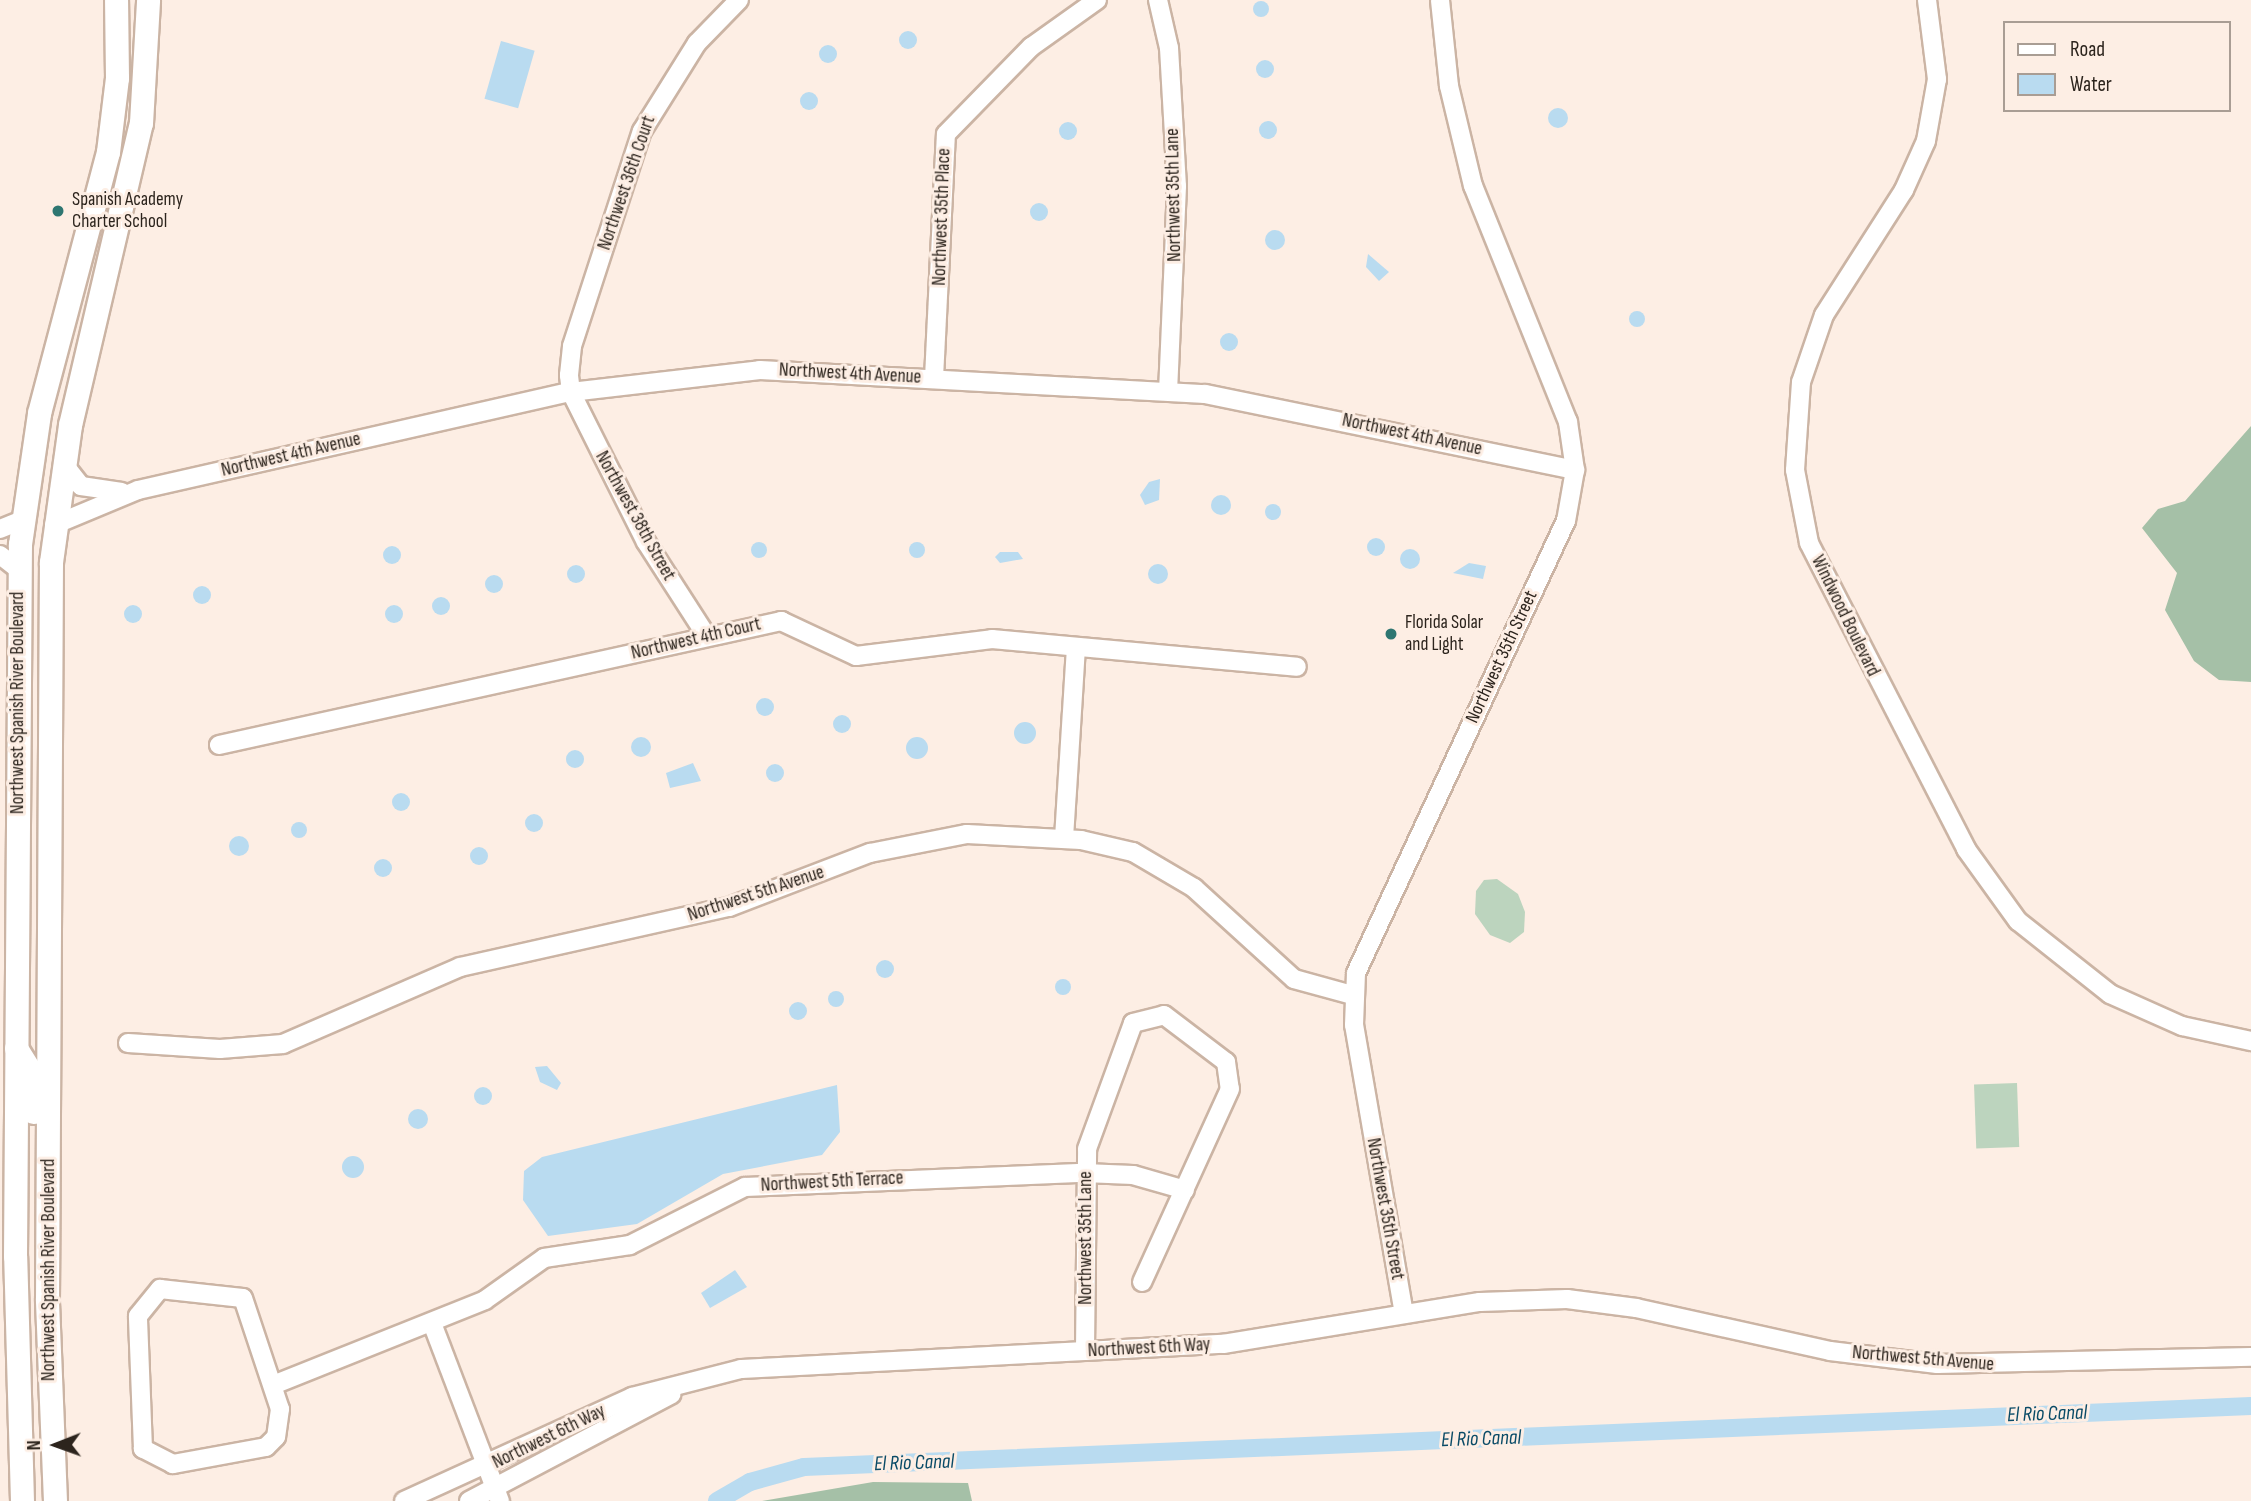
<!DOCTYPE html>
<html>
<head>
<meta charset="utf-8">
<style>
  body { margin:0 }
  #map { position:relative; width:2251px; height:1501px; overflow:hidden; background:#fdeee4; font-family:"Sofia Sans Condensed",sans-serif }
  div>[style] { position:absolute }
  .green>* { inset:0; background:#bcd4be; transform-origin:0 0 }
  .forest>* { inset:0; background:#a5c0a7 }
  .water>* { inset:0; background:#b9dbf0; transform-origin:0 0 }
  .round { border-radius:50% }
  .canal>* { height:18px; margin:-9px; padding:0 9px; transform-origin:9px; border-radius:9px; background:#b9dbf0 }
  .roads { filter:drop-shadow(2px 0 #cbb4a4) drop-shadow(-2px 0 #cbb4a4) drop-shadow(0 2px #cbb4a4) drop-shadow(0 -2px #cbb4a4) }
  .minor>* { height:18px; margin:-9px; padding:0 9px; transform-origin:9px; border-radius:9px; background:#fff }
  .major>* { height:23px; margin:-11.5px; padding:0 11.5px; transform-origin:11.5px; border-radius:11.5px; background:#fff }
  .dots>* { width:19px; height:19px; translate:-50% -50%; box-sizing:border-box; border:4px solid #fdeee4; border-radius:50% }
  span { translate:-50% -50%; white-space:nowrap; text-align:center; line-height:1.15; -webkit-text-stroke:6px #fdeee4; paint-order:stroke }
  .street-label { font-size:19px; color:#2c241d }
  .poi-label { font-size:19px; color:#2c241d }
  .left { translate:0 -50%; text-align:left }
  .water-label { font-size:21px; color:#0a4b67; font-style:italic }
  .legend { position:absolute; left:2003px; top:21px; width:228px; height:91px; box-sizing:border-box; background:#fdeee4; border:2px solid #a99d94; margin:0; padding:9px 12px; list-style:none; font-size:21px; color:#2c241d }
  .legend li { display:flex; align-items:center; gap:14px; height:35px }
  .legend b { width:35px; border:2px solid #a99d94 }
  .north { position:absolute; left:21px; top:1410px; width:70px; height:70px; -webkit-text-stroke:5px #fdeee4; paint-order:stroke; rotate:269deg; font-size:19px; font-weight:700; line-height:28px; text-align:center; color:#2c241d }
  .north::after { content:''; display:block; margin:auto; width:24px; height:32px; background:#2c241d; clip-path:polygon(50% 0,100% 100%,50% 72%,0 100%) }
</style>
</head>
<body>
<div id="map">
  <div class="green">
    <div style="clip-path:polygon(1497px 879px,1518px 894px,1525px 912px,1524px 932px,1510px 943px,1490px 935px,1475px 914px,1476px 891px,1484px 880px)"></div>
    <div style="left:2017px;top:1083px;width:64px;height:43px;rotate:88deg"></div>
  </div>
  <div class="forest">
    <div style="clip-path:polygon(2251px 426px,2251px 682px,2219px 680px,2194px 661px,2165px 610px,2177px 573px,2142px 528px,2158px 509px,2185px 501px)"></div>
    <div style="clip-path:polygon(873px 1482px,968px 1483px,972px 1501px,762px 1501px)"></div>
  </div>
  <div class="water">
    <div class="round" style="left:1253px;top:1px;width:16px;height:16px"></div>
    <div class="round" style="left:899px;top:31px;width:18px;height:18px"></div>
    <div style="left:501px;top:41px;width:35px;height:60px;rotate:16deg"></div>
    <div class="round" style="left:819px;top:45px;width:18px;height:18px"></div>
    <div class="round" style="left:1256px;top:60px;width:18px;height:18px"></div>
    <div class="round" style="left:800px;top:92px;width:18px;height:18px"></div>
    <div class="round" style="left:1548px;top:108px;width:20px;height:20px"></div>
    <div class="round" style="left:1259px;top:121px;width:18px;height:18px"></div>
    <div class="round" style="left:1059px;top:122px;width:18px;height:18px"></div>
    <div class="round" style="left:1030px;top:203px;width:18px;height:18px"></div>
    <div class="round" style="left:1265px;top:230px;width:20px;height:20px"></div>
    <div style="clip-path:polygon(1368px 254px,1389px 272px,1379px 281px,1366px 267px)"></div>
    <div class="round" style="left:1629px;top:311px;width:16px;height:16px"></div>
    <div class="round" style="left:1220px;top:333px;width:18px;height:18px"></div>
    <div style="clip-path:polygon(1160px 479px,1159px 500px,1145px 505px,1140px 495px,1149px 482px)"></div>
    <div class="round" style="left:1211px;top:495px;width:20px;height:20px"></div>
    <div class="round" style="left:1265px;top:504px;width:16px;height:16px"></div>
    <div class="round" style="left:1367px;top:538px;width:18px;height:18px"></div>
    <div class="round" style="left:751px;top:542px;width:16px;height:16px"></div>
    <div class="round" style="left:909px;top:542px;width:16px;height:16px"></div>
    <div class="round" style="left:383px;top:546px;width:18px;height:18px"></div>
    <div class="round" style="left:1400px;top:549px;width:20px;height:20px"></div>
    <div style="clip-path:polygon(1000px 552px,1018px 552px,1023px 559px,1000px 563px,995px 557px)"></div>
    <div style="clip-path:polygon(1469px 563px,1486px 566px,1483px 579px,1453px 573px)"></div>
    <div class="round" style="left:1148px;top:564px;width:20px;height:20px"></div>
    <div class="round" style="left:567px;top:565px;width:18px;height:18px"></div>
    <div class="round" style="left:485px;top:575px;width:18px;height:18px"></div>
    <div class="round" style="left:193px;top:586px;width:18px;height:18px"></div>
    <div class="round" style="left:432px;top:597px;width:18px;height:18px"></div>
    <div class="round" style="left:124px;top:605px;width:18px;height:18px"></div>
    <div class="round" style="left:385px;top:605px;width:18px;height:18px"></div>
    <div class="round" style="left:756px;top:698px;width:18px;height:18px"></div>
    <div class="round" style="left:833px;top:715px;width:18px;height:18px"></div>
    <div class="round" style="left:1014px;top:722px;width:22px;height:22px"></div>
    <div class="round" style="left:906px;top:737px;width:22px;height:22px"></div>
    <div class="round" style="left:631px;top:737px;width:20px;height:20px"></div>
    <div class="round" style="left:566px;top:750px;width:18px;height:18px"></div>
    <div style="clip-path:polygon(693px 763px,701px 781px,670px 788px,666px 773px)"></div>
    <div class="round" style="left:766px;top:764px;width:18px;height:18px"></div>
    <div class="round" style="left:392px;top:793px;width:18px;height:18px"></div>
    <div class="round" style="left:525px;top:814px;width:18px;height:18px"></div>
    <div class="round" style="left:291px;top:822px;width:16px;height:16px"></div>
    <div class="round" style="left:229px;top:836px;width:20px;height:20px"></div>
    <div class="round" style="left:470px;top:847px;width:18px;height:18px"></div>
    <div class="round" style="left:374px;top:859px;width:18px;height:18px"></div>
    <div class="round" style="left:876px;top:960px;width:18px;height:18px"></div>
    <div class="round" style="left:1055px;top:979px;width:16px;height:16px"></div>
    <div class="round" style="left:828px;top:991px;width:16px;height:16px"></div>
    <div class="round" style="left:789px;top:1002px;width:18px;height:18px"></div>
    <div style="clip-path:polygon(547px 1066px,561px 1083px,557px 1090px,540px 1082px,535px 1067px)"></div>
    <div style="clip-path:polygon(837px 1085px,840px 1132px,822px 1155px,723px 1174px,637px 1224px,548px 1236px,523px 1200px,524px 1171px,542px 1157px)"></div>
    <div class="round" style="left:474px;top:1087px;width:18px;height:18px"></div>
    <div class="round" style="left:408px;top:1109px;width:20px;height:20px"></div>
    <div class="round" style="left:342px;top:1156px;width:22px;height:22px"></div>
    <div style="clip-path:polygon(735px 1270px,747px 1287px,710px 1308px,701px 1293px)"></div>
  </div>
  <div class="canal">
    <div style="left:717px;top:1501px;width:38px;rotate:-30deg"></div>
    <div style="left:750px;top:1482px;width:56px;rotate:-15.5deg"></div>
    <div style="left:804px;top:1467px;width:1448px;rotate:-2.41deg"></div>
  </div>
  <div class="roads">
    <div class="minor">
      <div style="left:1158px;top:0;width:49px;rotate:77.1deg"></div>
      <div style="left:1169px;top:48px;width:138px;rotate:86.7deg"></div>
      <div style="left:1177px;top:186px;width:205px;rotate:92.5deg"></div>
      <div style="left:1927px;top:0;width:80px;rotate:82.8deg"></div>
      <div style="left:1937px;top:79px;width:63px;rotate:100.1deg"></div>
      <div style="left:1926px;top:141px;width:54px;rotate:114.2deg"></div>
      <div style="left:1904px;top:190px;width:148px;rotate:122.6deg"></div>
      <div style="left:1824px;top:315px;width:71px;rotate:108.9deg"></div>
      <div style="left:1801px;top:382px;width:88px;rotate:93.9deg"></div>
      <div style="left:1795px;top:470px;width:74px;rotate:79.1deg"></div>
      <div style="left:1809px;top:543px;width:344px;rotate:62.8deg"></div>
      <div style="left:1966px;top:849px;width:89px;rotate:54.2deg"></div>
      <div style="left:2018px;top:921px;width:117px;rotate:38.4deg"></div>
      <div style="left:2110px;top:994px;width:79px;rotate:24deg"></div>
      <div style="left:2182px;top:1026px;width:71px;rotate:12.3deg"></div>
      <div style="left:934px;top:378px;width:244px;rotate:-87.2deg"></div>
      <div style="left:946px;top:134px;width:122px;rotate:-45.7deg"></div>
      <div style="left:1031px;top:47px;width:81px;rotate:-35.5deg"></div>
      <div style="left:63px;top:463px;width:29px;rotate:52deg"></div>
      <div style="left:81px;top:486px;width:41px;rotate:8.3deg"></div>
      <div style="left:54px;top:525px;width:91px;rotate:-22.6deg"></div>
      <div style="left:138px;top:490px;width:444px;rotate:-12.8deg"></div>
      <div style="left:571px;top:392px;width:190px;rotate:-6.6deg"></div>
      <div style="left:760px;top:370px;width:446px;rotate:3.1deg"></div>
      <div style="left:1205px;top:394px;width:378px;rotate:11.6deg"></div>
      <div style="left:0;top:529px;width:24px;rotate:-22deg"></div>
      <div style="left:0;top:555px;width:24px;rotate:38deg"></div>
      <div style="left:706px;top:635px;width:111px;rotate:-122.8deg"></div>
      <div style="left:646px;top:542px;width:168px;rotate:-116.6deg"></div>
      <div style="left:571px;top:392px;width:17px;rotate:-97deg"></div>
      <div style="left:569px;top:375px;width:29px;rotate:-84deg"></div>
      <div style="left:572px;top:346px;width:226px;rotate:-72deg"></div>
      <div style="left:642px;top:131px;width:104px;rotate:-58deg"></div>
      <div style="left:697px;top:43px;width:60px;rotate:-45.7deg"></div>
      <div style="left:219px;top:745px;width:576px;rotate:-12.44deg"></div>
      <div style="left:781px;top:621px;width:83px;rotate:25deg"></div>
      <div style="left:856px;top:656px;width:137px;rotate:-7.1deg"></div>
      <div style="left:992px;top:639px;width:306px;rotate:5.2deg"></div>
      <div style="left:1064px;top:838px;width:191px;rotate:-86.4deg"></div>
      <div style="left:128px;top:1043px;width:92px;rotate:3.7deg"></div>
      <div style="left:220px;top:1049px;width:63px;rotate:-4.5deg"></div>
      <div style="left:283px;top:1044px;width:193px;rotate:-23.5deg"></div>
      <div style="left:460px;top:967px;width:276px;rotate:-12.6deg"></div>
      <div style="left:729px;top:907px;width:151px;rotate:-21deg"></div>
      <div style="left:870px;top:853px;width:99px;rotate:-11.1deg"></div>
      <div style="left:967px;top:834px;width:114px;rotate:3deg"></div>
      <div style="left:1081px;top:840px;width:53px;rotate:13deg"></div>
      <div style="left:1133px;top:852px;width:71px;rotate:30.5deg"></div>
      <div style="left:1194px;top:888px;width:135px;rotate:42.3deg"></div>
      <div style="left:1294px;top:979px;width:60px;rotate:15.4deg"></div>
      <div style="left:160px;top:1289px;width:83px;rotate:6.2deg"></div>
      <div style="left:243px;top:1298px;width:117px;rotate:71.6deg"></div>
      <div style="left:280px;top:1409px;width:28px;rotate:98deg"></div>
      <div style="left:276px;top:1437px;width:14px;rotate:135deg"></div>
      <div style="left:266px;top:1447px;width:95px;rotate:169.6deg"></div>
      <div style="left:173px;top:1464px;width:34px;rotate:-153deg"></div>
      <div style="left:143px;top:1449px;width:133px;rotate:-92.2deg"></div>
      <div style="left:138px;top:1316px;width:35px;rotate:-51deg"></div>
      <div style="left:1404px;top:1314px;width:293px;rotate:-99.8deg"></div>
      <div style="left:1354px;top:1025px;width:52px;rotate:-87.8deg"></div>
      <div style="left:1356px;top:973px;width:498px;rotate:-65.1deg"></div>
      <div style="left:1566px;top:521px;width:52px;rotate:-80deg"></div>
      <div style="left:1575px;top:470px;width:49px;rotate:-98.3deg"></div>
      <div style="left:1568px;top:422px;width:254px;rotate:-111.9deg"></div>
      <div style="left:1473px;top:186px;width:103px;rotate:-103.5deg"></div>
      <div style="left:1449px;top:86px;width:86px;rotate:-96deg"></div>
      <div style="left:432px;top:1323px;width:191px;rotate:69.1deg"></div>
      <div style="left:1085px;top:1351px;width:202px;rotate:-89.4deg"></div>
      <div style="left:1087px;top:1149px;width:134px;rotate:-69.9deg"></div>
      <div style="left:1133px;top:1023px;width:32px;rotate:-14deg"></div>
      <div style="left:1164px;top:1015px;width:78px;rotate:37.2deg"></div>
      <div style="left:1226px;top:1062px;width:27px;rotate:82deg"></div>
      <div style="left:1230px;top:1089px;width:212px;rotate:114.5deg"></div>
      <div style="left:273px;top:1385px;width:228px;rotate:-21.8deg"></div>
      <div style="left:485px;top:1300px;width:72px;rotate:-35.4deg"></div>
      <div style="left:544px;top:1258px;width:87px;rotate:-8.6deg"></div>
      <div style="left:630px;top:1245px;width:129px;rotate:-26.8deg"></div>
      <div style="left:745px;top:1187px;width:339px;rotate:-2.4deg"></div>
      <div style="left:1084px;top:1173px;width:49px;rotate:2.3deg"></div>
      <div style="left:1133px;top:1175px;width:54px;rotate:16.1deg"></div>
      <div style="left:404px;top:1501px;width:251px;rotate:-24.5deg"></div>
      <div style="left:632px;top:1397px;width:113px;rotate:-14.4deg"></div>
      <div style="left:741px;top:1369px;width:483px;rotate:-3deg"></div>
      <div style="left:1223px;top:1344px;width:260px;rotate:-9.3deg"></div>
      <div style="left:1480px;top:1302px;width:87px;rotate:-2deg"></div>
      <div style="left:1567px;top:1299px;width:70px;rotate:7.4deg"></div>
      <div style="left:1636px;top:1308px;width:199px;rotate:12.5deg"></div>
      <div style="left:1830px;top:1351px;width:108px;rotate:6.9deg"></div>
      <div style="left:1937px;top:1364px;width:314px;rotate:-1.3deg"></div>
      <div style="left:469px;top:1501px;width:229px;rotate:-27.8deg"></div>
    </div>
    <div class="major">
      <div style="left:16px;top:1048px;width:28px;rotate:58deg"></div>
      <div style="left:31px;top:1072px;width:40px;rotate:87.1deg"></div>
      <div style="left:22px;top:1501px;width:245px;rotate:-91.6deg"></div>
      <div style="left:15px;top:1256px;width:712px;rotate:-89.6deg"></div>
      <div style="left:20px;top:544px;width:132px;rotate:-81.7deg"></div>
      <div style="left:39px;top:413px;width:270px;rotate:-75.2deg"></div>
      <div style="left:108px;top:152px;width:75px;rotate:-83.1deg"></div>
      <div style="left:117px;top:78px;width:78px;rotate:-90.7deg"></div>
      <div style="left:55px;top:1501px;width:202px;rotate:-92.3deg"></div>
      <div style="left:47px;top:1299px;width:737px;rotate:-89.69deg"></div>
      <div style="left:51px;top:562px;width:138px;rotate:-82.1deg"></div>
      <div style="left:70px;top:425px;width:310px;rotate:-76.8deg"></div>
      <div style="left:141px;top:123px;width:123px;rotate:-86.7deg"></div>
    </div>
  </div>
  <div class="dots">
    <div style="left:58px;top:211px;background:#2e7671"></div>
    <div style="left:1391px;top:634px;background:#2e7671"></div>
  </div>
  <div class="street-label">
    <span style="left:627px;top:183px;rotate:-71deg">Northwest 36th Court</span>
    <span style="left:1174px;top:195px;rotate:-91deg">Northwest 35th Lane</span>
    <span style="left:942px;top:217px;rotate:-88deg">Northwest 35th Place</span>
    <span style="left:850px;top:374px;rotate:3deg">Northwest 4th Avenue</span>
    <span style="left:1412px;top:435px;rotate:12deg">Northwest 4th Avenue</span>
    <span style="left:291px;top:455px;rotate:-13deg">Northwest 4th Avenue</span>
    <span style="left:635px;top:516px;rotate:61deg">Northwest 38th Street</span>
    <span style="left:1845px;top:616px;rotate:64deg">Windwood Boulevard</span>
    <span style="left:696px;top:639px;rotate:-13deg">Northwest 4th Court</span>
    <span style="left:1502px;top:657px;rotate:-65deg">Northwest 35th Street</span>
    <span style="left:18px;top:703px;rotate:-90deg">Northwest Spanish River Boulevard</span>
    <span style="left:756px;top:894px;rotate:-18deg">Northwest 5th Avenue</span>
    <span style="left:832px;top:1182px;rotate:-3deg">Northwest 5th Terrace</span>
    <span style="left:1385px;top:1209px;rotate:80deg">Northwest 35th Street</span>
    <span style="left:1086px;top:1238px;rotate:-90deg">Northwest 35th Lane</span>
    <span style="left:49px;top:1270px;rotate:-90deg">Northwest Spanish River Boulevard</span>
    <span style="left:1149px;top:1348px;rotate:-3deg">Northwest 6th Way</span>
    <span style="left:1923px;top:1359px;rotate:5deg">Northwest 5th Avenue</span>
    <span style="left:549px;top:1437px;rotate:-26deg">Northwest 6th Way</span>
  </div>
  <div class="poi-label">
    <span class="left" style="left:72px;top:211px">Spanish Academy<br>Charter School</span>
    <span class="left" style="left:1405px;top:634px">Florida Solar<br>and Light</span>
  </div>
  <div class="water-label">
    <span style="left:2047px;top:1414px;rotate:-2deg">El Rio Canal</span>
    <span style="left:1481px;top:1439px;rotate:-2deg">El Rio Canal</span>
    <span style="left:914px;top:1463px;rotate:-2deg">El Rio Canal</span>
  </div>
  <ul class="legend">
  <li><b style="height:9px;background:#fff"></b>Road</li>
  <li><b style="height:19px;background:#b9dbf0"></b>Water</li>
  </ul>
  <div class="north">N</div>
</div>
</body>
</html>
